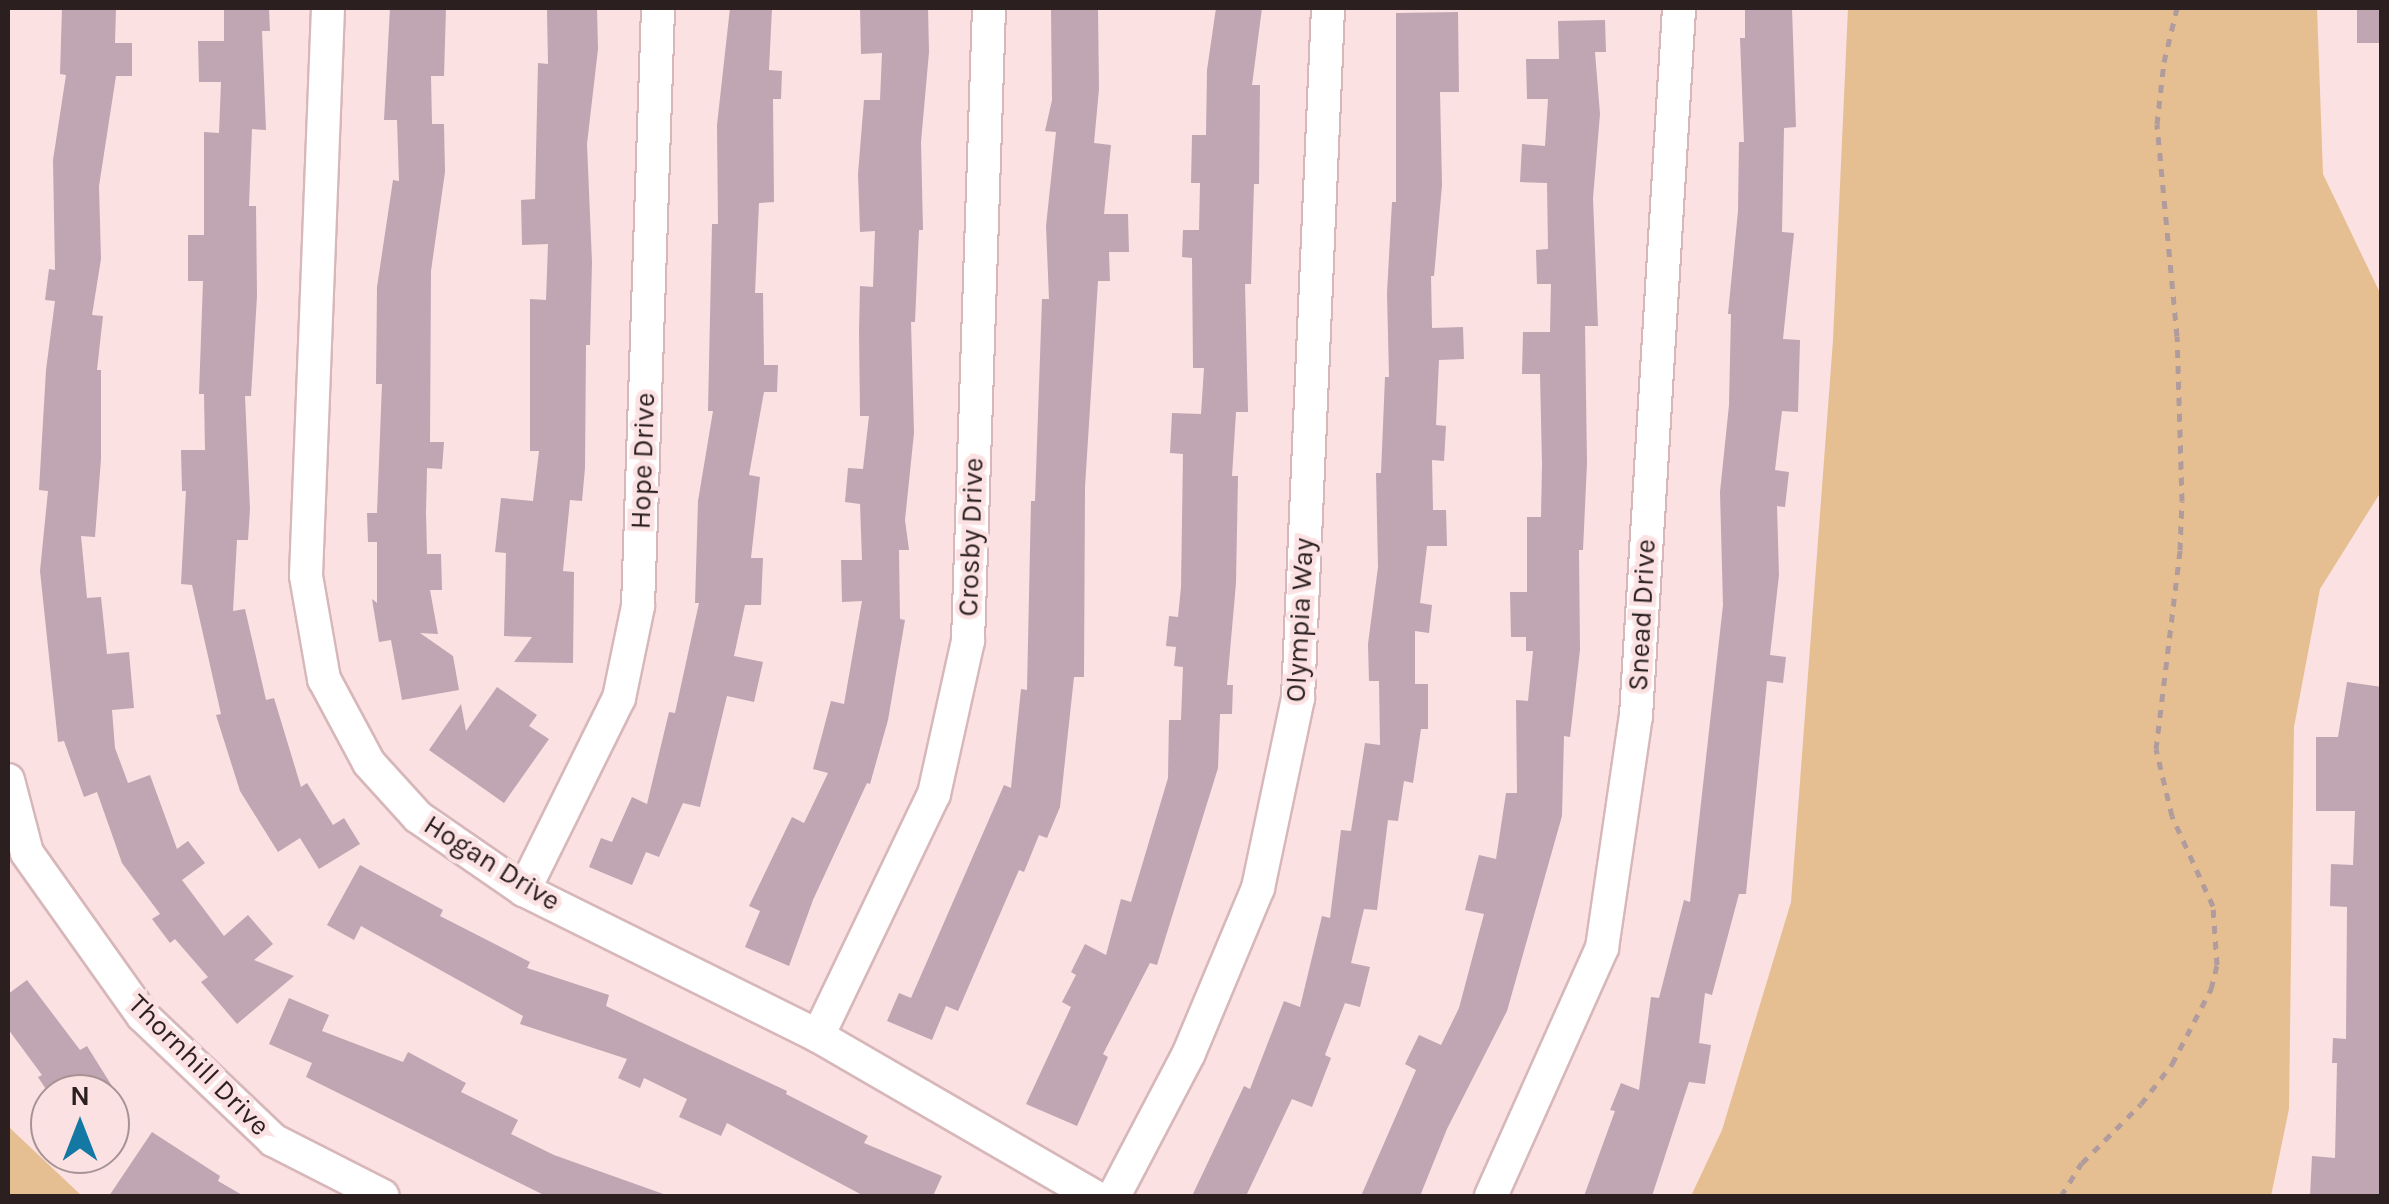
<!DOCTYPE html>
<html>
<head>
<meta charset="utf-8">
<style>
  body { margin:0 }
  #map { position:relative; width:2389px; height:1204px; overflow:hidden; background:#fbe1e2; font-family:Karla,sans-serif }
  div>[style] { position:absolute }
  .green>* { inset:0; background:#e5bf92 }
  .building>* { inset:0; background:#c0a5b3; transform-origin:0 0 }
  .path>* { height:5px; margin-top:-2.5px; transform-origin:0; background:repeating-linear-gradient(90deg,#b19c9d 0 8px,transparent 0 16px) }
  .roads { filter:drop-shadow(2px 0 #d7b7b9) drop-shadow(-2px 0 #d7b7b9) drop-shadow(0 2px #d7b7b9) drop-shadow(0 -2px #d7b7b9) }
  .minor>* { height:32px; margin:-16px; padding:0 16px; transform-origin:16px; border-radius:16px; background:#fff }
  span { translate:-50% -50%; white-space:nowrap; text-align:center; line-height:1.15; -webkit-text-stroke:9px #fbe1e2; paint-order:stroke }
  .street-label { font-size:28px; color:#2b1f20 }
  .frame { position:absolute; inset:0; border:10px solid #2b1f20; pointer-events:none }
  .north { position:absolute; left:30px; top:1074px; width:100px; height:100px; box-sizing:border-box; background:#fbe1e2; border:2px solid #a89394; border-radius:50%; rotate:0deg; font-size:28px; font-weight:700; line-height:40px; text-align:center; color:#2b1f20 }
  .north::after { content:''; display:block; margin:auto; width:35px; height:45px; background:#1378a4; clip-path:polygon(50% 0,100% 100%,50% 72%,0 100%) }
</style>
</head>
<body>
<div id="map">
  <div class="green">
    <div style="clip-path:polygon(1848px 8px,2317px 8px,2323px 174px,2381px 295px,2382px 490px,2320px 589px,2294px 727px,2289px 1109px,2271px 1196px,1691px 1196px,1722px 1130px,1791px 902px,1833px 340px)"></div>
    <div style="clip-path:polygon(8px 1125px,12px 1130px,82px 1196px,8px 1196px)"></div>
  </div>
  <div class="building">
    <div style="clip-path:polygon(62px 8px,116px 8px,115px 43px,132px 43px,132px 76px,116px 76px,99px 186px,101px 259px,92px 315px,103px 316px,97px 370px,101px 370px,101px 459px,95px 537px,81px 536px,87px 598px,101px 597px,107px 654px,129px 652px,134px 708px,112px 710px,115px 748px,128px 783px,150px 775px,177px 849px,188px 841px,205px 863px,182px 880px,224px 936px,248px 915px,273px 944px,254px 960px,294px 976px,237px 1024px,201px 982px,208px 977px,175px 939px,170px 943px,152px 919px,160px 914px,122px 863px,97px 792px,84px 797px,64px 741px,58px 742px,40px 571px,48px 491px,39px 490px,46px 370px,55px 301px,45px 300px,49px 269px,55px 270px,53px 160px,66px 75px,60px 74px)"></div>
    <div style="clip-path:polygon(224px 8px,269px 8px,270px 31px,262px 31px,266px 130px,252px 129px,249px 206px,256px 206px,257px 296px,251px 396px,245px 396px,250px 509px,248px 540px,237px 540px,233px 611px,245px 609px,266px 700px,274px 698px,301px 787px,307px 783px,333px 825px,344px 818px,360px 844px,319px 869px,300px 838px,278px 852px,240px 791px,216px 715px,221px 714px,192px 585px,181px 584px,186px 491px,182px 491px,181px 450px,205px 450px,204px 394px,199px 394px,203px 281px,188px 281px,188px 235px,204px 235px,204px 132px,219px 133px,221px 82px,199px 82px,198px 41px,224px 41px)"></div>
    <div style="clip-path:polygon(390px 8px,446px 8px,444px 76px,431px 76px,432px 124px,444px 124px,445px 172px,431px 271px,430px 442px,444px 442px,442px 469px,427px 468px,426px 513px,427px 554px,441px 554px,442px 590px,430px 590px,438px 634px,420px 633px,453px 656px,459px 690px,402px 700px,391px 640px,379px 642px,372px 599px,377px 603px,377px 542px,368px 542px,367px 513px,377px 513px,382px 384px,376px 384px,377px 287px,393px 180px,399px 181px,397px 120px,384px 120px)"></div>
    <div style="clip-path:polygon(557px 8px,597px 8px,598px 49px,587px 144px,592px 262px,590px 345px,586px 345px,585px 468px,582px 501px,570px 500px,563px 571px,574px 572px,573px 663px,514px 662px,532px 637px,504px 636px,506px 553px,495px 552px,501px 498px,533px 501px,539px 451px,530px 451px,530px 299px,546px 300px,548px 244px,522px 245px,521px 200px,535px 199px,538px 63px,548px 64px,547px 10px)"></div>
    <div style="clip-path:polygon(730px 8px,772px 8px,769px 70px,782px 71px,781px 99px,773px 99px,774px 202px,759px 203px,755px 293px,763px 293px,764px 365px,778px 365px,777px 392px,764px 392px,749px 475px,760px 477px,751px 558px,763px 558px,761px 605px,745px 605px,734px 656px,763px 662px,754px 702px,727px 696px,700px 807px,683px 803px,659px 857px,646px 852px,632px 885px,589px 867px,601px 838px,612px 842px,632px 797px,647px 804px,669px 712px,675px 713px,699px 603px,695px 603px,698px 501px,713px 411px,708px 411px,712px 224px,718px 224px,717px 125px)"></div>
    <div style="clip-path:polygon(860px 8px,928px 8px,929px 52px,921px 142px,923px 230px,919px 230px,915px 322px,911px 322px,914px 433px,905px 520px,909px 550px,899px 550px,900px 619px,905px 620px,888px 720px,870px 784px,867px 783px,813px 900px,789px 966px,745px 947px,760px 911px,749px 906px,792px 817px,804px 823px,828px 773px,813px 769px,831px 701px,844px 704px,862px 601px,842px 602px,841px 560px,862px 560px,860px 504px,845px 502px,848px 468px,863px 469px,869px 416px,860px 416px,859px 332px,860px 286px,873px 287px,875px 231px,860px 232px,858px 174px,864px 100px,880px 100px,882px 53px,861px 54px)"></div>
    <div style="clip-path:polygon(1216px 8px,1262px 8px,1252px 85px,1260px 85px,1259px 184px,1254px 184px,1251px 284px,1245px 284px,1248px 412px,1236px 412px,1232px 476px,1238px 476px,1236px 583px,1227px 685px,1233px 685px,1232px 714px,1220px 714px,1218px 768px,1157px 965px,1150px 963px,1103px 1054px,1108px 1057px,1077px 1126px,1026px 1104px,1071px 1007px,1062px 1002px,1076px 975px,1071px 972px,1085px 944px,1106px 955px,1121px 899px,1131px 902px,1168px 778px,1169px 720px,1181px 720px,1183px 667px,1174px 666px,1176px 647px,1166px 646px,1169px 616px,1178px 617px,1181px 587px,1183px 454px,1170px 453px,1172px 413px,1201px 414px,1204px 368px,1193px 368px,1192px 258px,1182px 257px,1183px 230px,1199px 230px,1200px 183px,1191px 183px,1192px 135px,1206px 135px,1207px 70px)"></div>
    <div style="clip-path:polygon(1745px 8px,1792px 8px,1796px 127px,1784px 128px,1782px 232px,1794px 233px,1783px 339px,1800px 340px,1798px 412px,1782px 411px,1775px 470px,1789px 472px,1785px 507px,1777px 506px,1779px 575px,1770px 655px,1786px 657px,1783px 683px,1767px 681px,1746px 894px,1739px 894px,1712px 995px,1705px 993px,1699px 1043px,1711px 1045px,1705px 1084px,1689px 1082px,1652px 1196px,1584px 1196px,1615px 1111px,1610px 1110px,1621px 1083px,1639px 1090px,1651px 997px,1659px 998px,1684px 900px,1690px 902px,1723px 605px,1720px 492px,1729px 405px,1731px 314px,1728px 314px,1738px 211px,1739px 142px,1744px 142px,1740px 38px,1745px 38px)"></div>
    <div style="left:2357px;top:8px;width:25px;height:35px"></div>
    <div style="clip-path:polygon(1051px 9px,1098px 9px,1099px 89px,1094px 143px,1111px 145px,1104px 214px,1128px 214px,1129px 252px,1109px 252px,1110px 281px,1098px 281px,1085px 487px,1084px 677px,1074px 677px,1060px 807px,1047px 838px,1039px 835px,1024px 872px,1019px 870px,958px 1011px,946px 1006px,932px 1040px,887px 1021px,899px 993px,911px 998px,1004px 785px,1011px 788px,1021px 689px,1027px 690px,1031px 501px,1035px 501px,1042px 299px,1049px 299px,1046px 226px,1056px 132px,1045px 131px,1052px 100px)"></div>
    <div style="clip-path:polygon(1458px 12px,1459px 92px,1440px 92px,1442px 185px,1434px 276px,1431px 276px,1432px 328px,1463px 327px,1464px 359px,1439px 360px,1436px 425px,1446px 426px,1444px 461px,1432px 460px,1433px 510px,1446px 510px,1447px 546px,1427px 546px,1420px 603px,1432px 605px,1429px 633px,1415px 631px,1415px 684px,1428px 684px,1428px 729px,1421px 729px,1413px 783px,1404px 781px,1398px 821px,1388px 820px,1377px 910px,1364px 909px,1351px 963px,1370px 967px,1360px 1007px,1345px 1003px,1325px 1055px,1331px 1058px,1312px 1107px,1292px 1099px,1246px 1196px,1192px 1196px,1244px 1086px,1250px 1089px,1284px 1001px,1300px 1007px,1322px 916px,1330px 918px,1341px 830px,1351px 831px,1365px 743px,1380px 745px,1379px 681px,1369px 681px,1368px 644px,1378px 567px,1376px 473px,1381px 473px,1385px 377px,1389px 377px,1387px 293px,1392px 202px,1396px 202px,1396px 13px)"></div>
    <div style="clip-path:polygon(1605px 20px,1606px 52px,1595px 52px,1600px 114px,1593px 198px,1598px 326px,1585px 326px,1587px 463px,1583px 550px,1579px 550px,1580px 650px,1570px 737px,1564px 736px,1562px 816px,1507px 1011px,1447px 1129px,1420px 1196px,1361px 1196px,1416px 1070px,1405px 1064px,1419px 1035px,1441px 1045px,1459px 1008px,1484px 914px,1465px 910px,1479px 855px,1496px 859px,1506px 793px,1517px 793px,1516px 700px,1528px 701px,1533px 651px,1526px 651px,1526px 637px,1511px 637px,1510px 592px,1527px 592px,1527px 517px,1541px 517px,1542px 464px,1540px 374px,1522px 374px,1523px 332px,1550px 332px,1551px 284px,1537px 284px,1536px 250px,1548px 249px,1547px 183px,1520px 182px,1522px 144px,1545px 146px,1548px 99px,1527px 99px,1526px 59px,1559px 59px,1558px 21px)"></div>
    <div style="clip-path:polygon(2347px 682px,2382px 687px,2382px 1196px,2310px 1196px,2312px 1156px,2335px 1158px,2337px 1063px,2332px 1063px,2333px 1038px,2346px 1039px,2347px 907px,2330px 906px,2331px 864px,2353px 865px,2355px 811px,2316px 811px,2316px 737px,2338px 737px)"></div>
    <div style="clip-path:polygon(497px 687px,537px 715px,529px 726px,549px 739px,504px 803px,429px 750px,461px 704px,466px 731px)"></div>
    <div style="clip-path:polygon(360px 865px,443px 910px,440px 916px,530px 962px,527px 968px,609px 995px,606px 1006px,787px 1091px,786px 1094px,868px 1136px,864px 1143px,942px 1176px,933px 1196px,864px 1196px,727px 1123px,721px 1136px,679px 1117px,687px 1099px,644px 1078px,640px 1088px,618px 1078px,627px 1059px,520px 1024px,523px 1016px,361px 926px,354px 940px,327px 925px)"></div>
    <div style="clip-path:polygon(27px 980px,80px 1050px,87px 1046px,117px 1094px,49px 1094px,38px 1077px,42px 1075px,8px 1029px,8px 994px)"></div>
    <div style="clip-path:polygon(289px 998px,329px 1015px,322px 1031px,403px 1062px,408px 1052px,466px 1083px,461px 1092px,518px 1120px,511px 1134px,554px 1155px,669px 1196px,546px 1196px,306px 1077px,312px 1063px,269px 1044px)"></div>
    <div style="clip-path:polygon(152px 1132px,220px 1176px,218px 1181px,244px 1196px,109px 1196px)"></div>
  </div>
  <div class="path">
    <div style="left:2061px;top:1196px;width:39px;rotate:-58deg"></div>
    <div style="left:2082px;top:1163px;width:83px;rotate:-45deg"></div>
    <div style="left:2141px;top:1104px;width:51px;rotate:-52.2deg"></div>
    <div style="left:2172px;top:1064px;width:85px;rotate:-62.5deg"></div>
    <div style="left:2211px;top:989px;width:25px;rotate:-76deg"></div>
    <div style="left:2217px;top:965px;width:59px;rotate:-93.9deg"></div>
    <div style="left:2213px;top:906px;width:99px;rotate:-114.5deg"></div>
    <div style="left:2172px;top:816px;width:69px;rotate:-103.4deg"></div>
    <div style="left:2156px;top:749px;width:200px;rotate:-83.1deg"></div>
    <div style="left:2180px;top:550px;width:49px;rotate:-87.7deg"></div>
    <div style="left:2182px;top:501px;width:165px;rotate:-91.7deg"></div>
    <div style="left:2177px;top:336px;width:213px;rotate:-95.4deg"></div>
    <div style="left:2157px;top:124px;width:62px;rotate:-83.6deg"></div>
    <div style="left:2164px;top:62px;width:56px;rotate:-76.5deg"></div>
  </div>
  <div class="roads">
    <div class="minor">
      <div style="left:328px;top:8px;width:568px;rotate:92.22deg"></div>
      <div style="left:306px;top:576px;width:105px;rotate:80.1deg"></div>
      <div style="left:324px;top:679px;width:95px;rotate:61.8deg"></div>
      <div style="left:369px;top:763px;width:73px;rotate:47.8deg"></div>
      <div style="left:418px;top:817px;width:129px;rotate:34.6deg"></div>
      <div style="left:524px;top:890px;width:328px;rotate:26.4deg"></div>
      <div style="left:818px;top:1036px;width:319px;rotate:30.1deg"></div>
      <div style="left:8px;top:780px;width:75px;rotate:75.4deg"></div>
      <div style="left:27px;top:853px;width:200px;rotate:54.6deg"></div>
      <div style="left:143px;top:1016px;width:180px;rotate:43.6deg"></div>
      <div style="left:273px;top:1140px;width:123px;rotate:27deg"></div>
      <div style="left:524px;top:890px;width:214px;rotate:-63.7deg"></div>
      <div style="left:619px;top:698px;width:94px;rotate:-78.3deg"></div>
      <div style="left:638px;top:606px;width:598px;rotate:-88.08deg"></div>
      <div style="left:818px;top:1036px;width:268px;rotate:-64.4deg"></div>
      <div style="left:934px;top:794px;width:157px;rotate:-77.5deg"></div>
      <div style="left:968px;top:641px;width:633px;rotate:-88.1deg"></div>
      <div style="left:1114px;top:1196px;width:161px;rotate:-62.3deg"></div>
      <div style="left:1189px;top:1053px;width:179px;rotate:-67.3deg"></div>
      <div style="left:1258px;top:888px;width:194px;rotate:-78.1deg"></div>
      <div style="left:1298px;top:698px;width:691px;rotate:-87.51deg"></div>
      <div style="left:1491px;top:1196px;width:272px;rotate:-65.9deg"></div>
      <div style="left:1602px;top:948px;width:234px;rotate:-81.7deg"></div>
      <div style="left:1636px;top:716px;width:709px;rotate:-86.52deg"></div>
    </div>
  </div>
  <div class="street-label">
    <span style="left:643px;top:461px;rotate:-88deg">Hope Drive</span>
    <span style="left:971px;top:537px;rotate:-88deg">Crosby Drive</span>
    <span style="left:1642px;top:615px;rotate:-87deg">Snead Drive</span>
    <span style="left:1300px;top:620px;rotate:-87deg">Olympia Way</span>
    <span style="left:492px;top:863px;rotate:32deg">Hogan Drive</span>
    <span style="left:199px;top:1065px;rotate:45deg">Thornhill Drive</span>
  </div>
  <div class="frame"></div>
  <div class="north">N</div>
</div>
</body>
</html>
